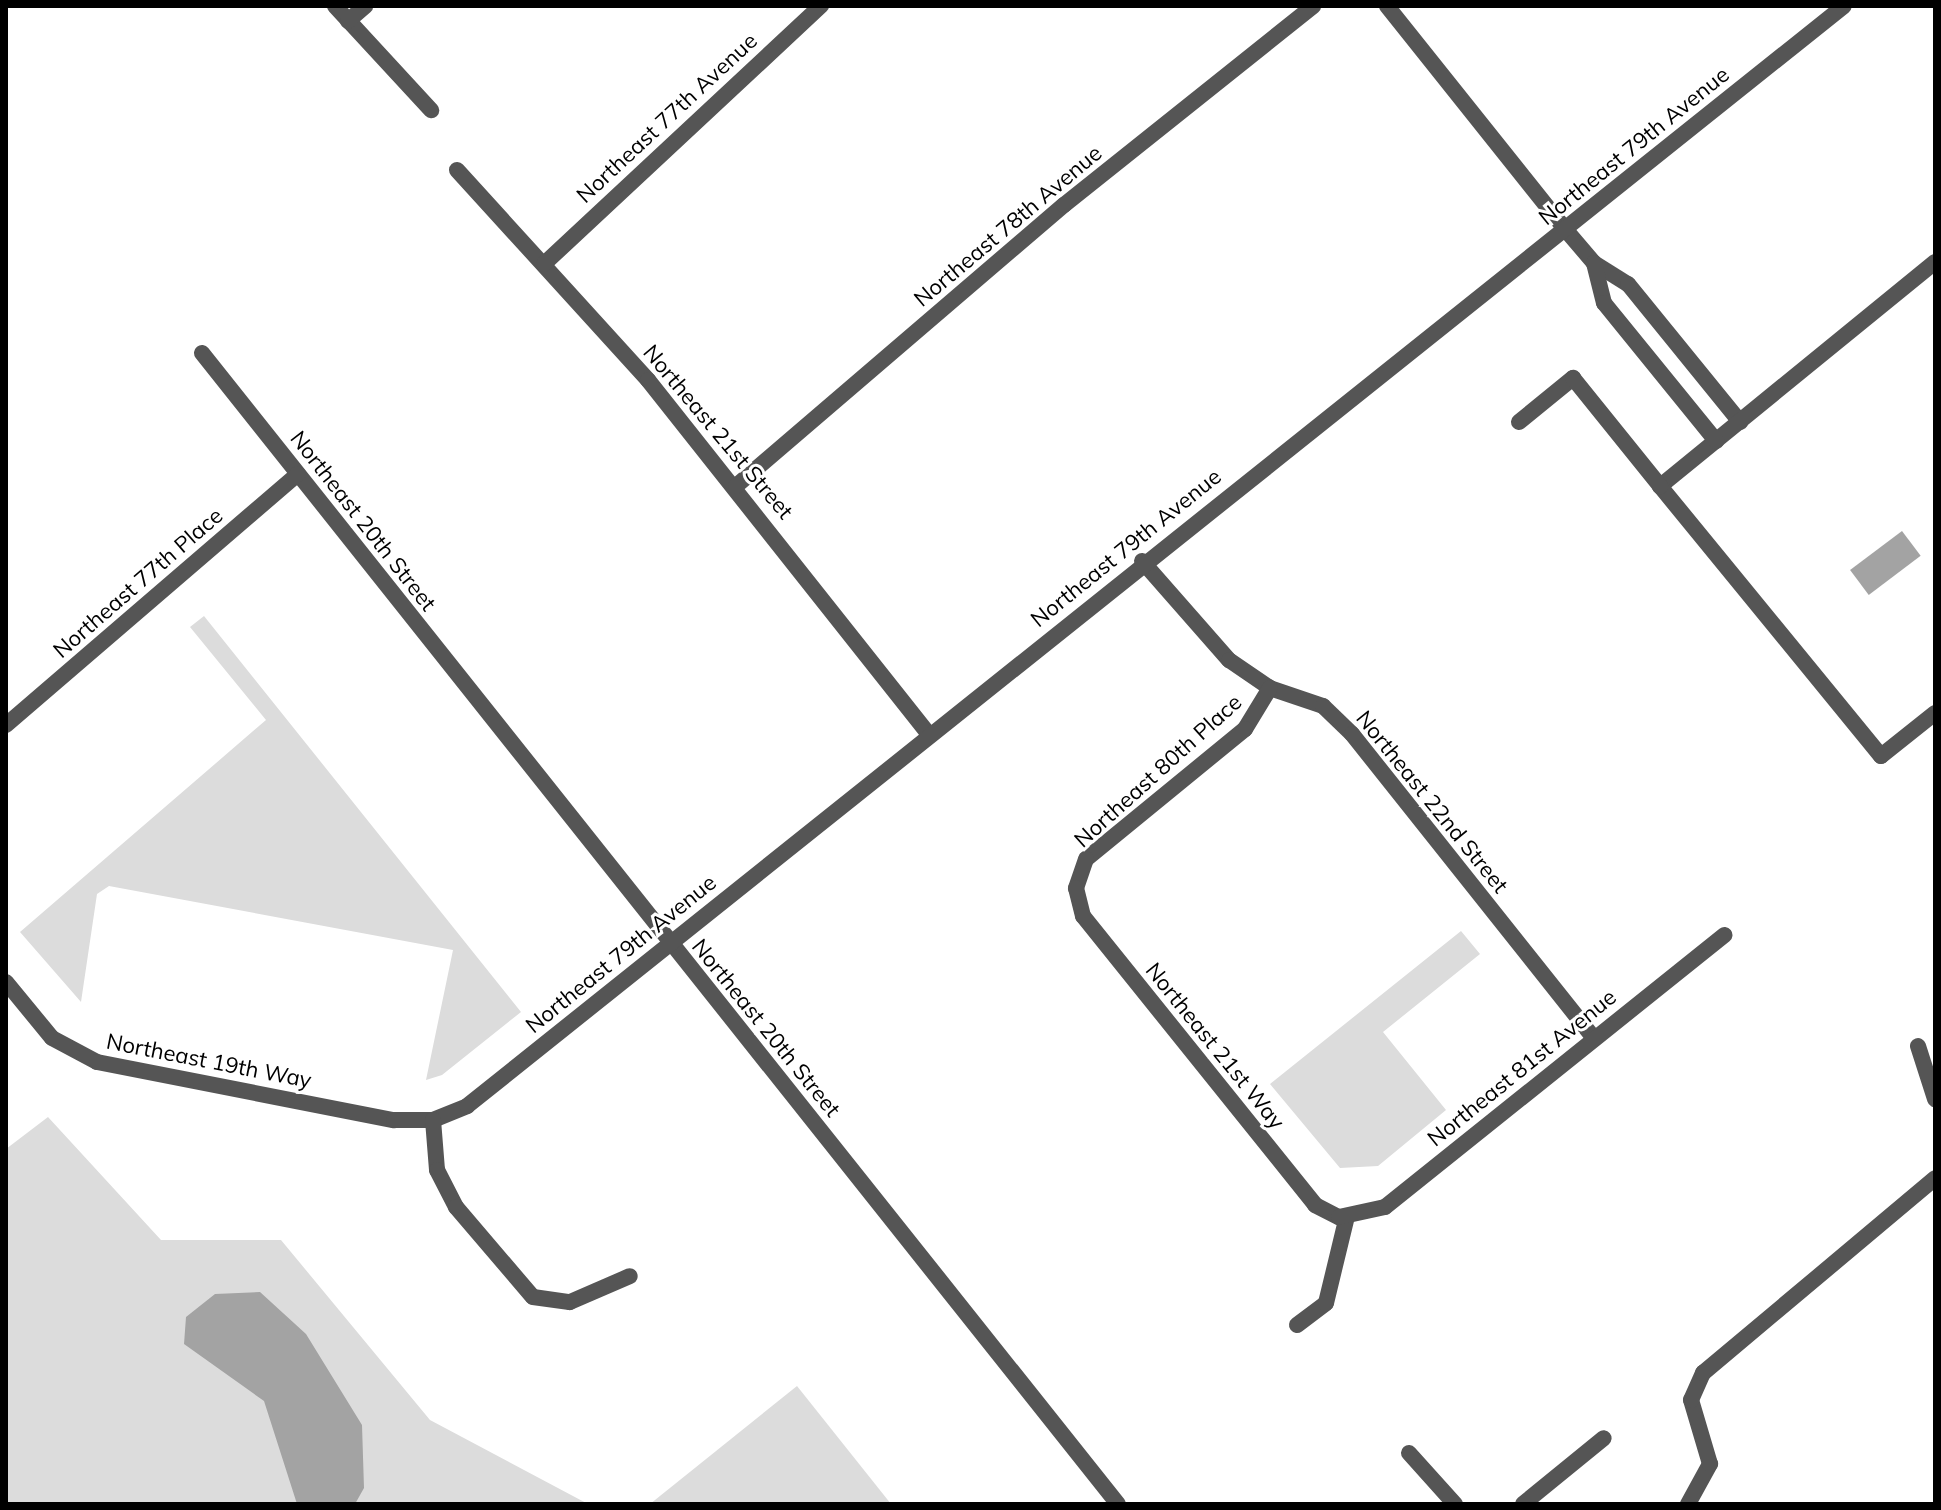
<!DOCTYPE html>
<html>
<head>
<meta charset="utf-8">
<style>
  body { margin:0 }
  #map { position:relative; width:1941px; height:1510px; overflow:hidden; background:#fff; font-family:Mulish,sans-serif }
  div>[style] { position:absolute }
  .green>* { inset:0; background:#dcdcdc }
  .water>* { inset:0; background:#a3a3a3; transform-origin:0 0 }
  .lane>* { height:16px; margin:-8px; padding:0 8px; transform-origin:8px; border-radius:8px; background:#555 }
  .street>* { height:16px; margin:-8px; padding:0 8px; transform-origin:8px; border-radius:8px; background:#555 }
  span { translate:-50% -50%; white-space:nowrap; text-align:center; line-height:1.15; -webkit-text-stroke:6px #fff; paint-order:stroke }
  .street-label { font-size:22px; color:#000 }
  .frame { position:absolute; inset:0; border:8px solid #000; pointer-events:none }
</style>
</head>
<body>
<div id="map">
  <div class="green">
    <div style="clip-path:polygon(204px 616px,521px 1012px,442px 1075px,426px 1080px,453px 950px,109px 886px,97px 894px,81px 1002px,20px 932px,266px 720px,190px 627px)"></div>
    <div style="clip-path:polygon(1461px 931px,1480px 954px,1383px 1032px,1446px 1110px,1378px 1166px,1340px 1168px,1270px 1084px)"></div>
    <div style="clip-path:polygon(48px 1117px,161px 1240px,281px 1240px,430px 1420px,588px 1504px,6px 1504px,6px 1149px)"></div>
    <div style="clip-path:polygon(797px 1386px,891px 1504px,650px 1504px)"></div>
  </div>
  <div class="water">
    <div style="left:1902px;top:531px;width:31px;height:65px;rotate:53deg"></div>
    <div style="clip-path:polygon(260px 1292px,306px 1334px,362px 1425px,364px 1488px,355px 1504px,297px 1504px,264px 1401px,184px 1344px,186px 1317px,215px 1294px)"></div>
  </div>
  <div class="lane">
    <div style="left:335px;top:6px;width:142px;rotate:47.3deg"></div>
    <div style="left:348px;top:21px;width:23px;rotate:-41deg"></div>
    <div style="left:1565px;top:229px;width:45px;rotate:49.5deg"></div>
    <div style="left:1594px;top:263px;width:40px;rotate:32deg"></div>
    <div style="left:1628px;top:284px;width:178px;rotate:50.9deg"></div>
    <div style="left:1935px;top:262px;width:355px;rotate:140.8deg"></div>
    <div style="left:1660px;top:486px;width:349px;rotate:50.7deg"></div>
    <div style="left:1881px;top:756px;width:69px;rotate:-38.5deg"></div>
    <div style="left:1594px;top:263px;width:41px;rotate:76deg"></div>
    <div style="left:1604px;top:303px;width:178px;rotate:50.9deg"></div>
    <div style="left:1519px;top:422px;width:70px;rotate:-39.2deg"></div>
    <div style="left:1573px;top:378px;width:139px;rotate:51.1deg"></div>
    <div style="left:1918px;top:1046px;width:56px;rotate:72.2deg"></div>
    <div style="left:1297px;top:1325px;width:36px;rotate:-37deg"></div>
    <div style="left:1326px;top:1303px;width:89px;rotate:-76.4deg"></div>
    <div style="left:1409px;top:1453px;width:69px;rotate:48deg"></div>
    <div style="left:1523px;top:1504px;width:104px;rotate:-39.2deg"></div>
    <div style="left:1688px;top:1504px;width:46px;rotate:-61.2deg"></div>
    <div style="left:1710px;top:1464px;width:67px;rotate:-106.5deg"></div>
    <div style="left:1691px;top:1400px;width:30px;rotate:-66deg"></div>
    <div style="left:1703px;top:1373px;width:303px;rotate:-40deg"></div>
  </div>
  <div class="street">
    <div style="left:1387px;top:6px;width:285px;rotate:51.4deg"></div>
    <div style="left:457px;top:170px;width:284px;rotate:47.7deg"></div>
    <div style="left:648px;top:380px;width:452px;rotate:51.6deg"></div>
    <div style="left:544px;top:264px;width:379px;rotate:-43deg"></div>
    <div style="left:202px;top:353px;width:1471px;rotate:51.49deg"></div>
    <div style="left:736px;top:486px;width:432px;rotate:-40.6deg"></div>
    <div style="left:1064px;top:205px;width:319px;rotate:-38.6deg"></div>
    <div style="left:1142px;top:561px;width:132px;rotate:48.7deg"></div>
    <div style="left:1229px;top:660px;width:50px;rotate:34.3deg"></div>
    <div style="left:1270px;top:688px;width:56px;rotate:18.8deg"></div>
    <div style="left:1323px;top:706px;width:40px;rotate:44deg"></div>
    <div style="left:1352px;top:734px;width:389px;rotate:51.5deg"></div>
    <div style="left:1270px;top:688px;width:48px;rotate:121.4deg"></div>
    <div style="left:1245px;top:729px;width:205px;rotate:140.7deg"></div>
    <div style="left:1086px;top:859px;width:31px;rotate:109deg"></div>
    <div style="left:1076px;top:888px;width:29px;rotate:76deg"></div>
    <div style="left:1083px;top:916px;width:371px;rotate:51.2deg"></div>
    <div style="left:1315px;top:1205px;width:27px;rotate:27deg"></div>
    <div style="left:1339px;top:1217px;width:47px;rotate:-12.3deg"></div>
    <div style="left:1385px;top:1207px;width:435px;rotate:-38.7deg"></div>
    <div style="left:6px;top:725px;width:385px;rotate:-40.7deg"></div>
    <div style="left:6px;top:982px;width:72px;rotate:50.6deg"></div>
    <div style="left:52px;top:1038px;width:51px;rotate:28.1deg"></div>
    <div style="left:97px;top:1062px;width:303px;rotate:11.1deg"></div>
    <div style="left:394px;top:1120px;width:39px"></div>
    <div style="left:433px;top:1120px;width:37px;rotate:-22deg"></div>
    <div style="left:467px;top:1106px;width:1762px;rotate:-38.62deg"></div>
    <div style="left:433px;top:1120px;width:50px;rotate:85.4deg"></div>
    <div style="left:437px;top:1170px;width:42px;rotate:62.8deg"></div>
    <div style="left:456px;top:1207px;width:118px;rotate:49.5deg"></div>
    <div style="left:533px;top:1297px;width:37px;rotate:8deg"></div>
    <div style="left:570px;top:1302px;width:65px;rotate:-23.4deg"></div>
  </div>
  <div class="street-label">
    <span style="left:667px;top:118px;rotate:-43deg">Northeast 77th Avenue</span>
    <span style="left:1634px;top:146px;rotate:-39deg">Northeast 79th Avenue</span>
    <span style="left:1008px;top:226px;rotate:-40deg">Northeast 78th Avenue</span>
    <span style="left:718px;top:432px;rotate:50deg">Northeast 21st Street</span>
    <span style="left:363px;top:521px;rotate:52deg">Northeast 20th Street</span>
    <span style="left:1126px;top:548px;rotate:-39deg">Northeast 79th Avenue</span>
    <span style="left:138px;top:583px;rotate:-41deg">Northeast 77th Place</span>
    <span style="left:1158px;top:771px;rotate:-42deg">Northeast 80th Place</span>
    <span style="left:1432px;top:802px;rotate:51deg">Northeast 22nd Street</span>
    <span style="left:621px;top:954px;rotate:-39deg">Northeast 79th Avenue</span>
    <span style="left:766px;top:1028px;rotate:51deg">Northeast 20th Street</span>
    <span style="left:1215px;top:1046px;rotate:51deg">Northeast 21st Way</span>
    <span style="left:209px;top:1061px;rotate:11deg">Northeast 19th Way</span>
    <span style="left:1522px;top:1068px;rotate:-39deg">Northeast 81st Avenue</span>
  </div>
  <div class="frame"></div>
</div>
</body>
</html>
